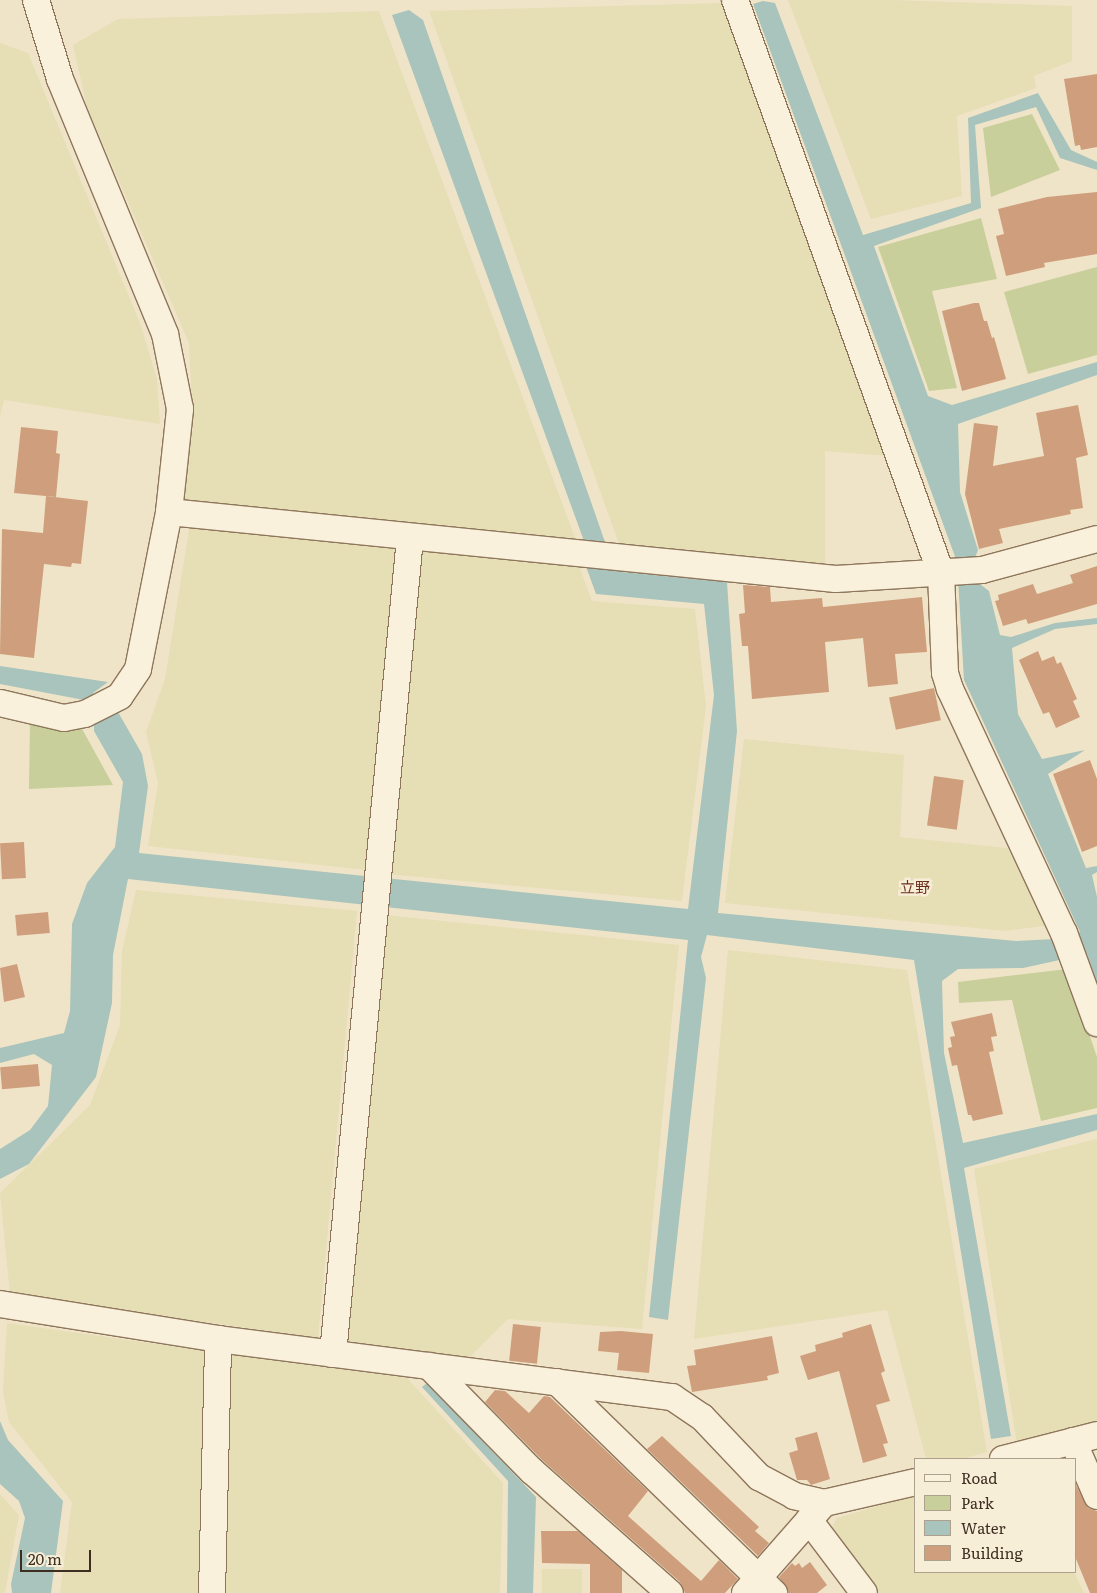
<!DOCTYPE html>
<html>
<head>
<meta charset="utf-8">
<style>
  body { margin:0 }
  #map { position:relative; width:1097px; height:1593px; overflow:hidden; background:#f0e4c8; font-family:Literata,"Noto Sans JP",serif }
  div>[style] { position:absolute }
  .farmland>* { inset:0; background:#e6deb5; transform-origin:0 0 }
  .green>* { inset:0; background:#c9cf9b }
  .water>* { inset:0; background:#a9c4bc }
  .building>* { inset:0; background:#cf9f7d; transform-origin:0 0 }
  .roads { filter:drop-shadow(1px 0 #8d765c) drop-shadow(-1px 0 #8d765c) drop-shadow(0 1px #8d765c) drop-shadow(0 -1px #8d765c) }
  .street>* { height:26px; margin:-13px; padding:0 13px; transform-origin:13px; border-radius:13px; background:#faf1dc }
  span { translate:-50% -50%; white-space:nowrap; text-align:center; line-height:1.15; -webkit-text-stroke:5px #f7eed8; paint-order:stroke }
  .neighbourhood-label { font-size:15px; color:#6b2e1e }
  .legend { position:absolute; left:914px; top:1458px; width:162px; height:115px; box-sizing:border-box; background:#f7eed8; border:1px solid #ada18e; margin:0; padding:6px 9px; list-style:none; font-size:15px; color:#3d2e20 }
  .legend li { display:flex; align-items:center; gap:10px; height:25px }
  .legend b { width:25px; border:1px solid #ada18e }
  .scale { position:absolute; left:20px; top:1550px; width:71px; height:22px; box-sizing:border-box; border:2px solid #3d2e20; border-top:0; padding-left:6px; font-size:15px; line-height:18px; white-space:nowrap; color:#3d2e20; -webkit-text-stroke:4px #f7eed8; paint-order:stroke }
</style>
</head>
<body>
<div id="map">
  <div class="farmland">
    <div style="clip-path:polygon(788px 0,893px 0,1072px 6px,1072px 61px,1034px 76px,1036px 88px,957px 116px,962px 196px,871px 219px)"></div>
    <div style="clip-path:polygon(724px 3px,888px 456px,825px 451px,825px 564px,620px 547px,429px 11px)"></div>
    <div style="clip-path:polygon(379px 11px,577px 543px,180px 502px,193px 429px,189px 343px,87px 107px,73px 45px,118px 19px)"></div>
    <div style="clip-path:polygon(0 43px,28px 53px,140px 323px,157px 379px,160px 424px,4px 400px,0 417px)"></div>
    <div style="clip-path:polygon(190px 524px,399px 545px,365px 870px,148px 846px,158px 783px,146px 732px,165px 679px)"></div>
    <div style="clip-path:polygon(420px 549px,577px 560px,592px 601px,695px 609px,706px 706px,682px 901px,386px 874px)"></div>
    <div style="clip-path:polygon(744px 739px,904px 755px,900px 837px,1007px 848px,1052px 925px,1005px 931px,725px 903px)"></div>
    <div style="clip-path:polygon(136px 890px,357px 911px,318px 1338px,10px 1295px,0 1193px,90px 1105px,120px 1025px,122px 951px)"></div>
    <div style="clip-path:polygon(385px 915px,679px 945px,642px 1329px,508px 1319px,468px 1359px,345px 1343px)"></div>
    <div style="clip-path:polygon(728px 950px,907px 970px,987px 1452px,962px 1459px,926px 1459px,887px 1310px,694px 1339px)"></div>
    <div style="clip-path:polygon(1097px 1139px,1097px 1424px,1017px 1445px,974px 1169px)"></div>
    <div style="clip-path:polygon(7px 1323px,206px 1351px,200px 1593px,60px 1593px,72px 1502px,9px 1422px,3px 1392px)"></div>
    <div style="clip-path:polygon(228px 1354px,407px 1378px,503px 1483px,500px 1593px,222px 1593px)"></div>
    <div style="clip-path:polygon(0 1494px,19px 1515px,5px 1593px,0 1593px)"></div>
    <div style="clip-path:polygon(916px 1495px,916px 1572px,1074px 1572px,1084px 1593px,875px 1593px,831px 1529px,837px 1518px)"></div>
    <div style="left:542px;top:1569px;width:40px;height:24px"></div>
  </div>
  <div class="green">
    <div style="clip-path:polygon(1032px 114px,1060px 170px,991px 197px,983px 128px)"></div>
    <div style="clip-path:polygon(981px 218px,997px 279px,932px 291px,957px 388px,929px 391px,878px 247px)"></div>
    <div style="clip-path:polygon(1097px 267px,1097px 355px,1028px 374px,1004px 292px)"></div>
    <div style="clip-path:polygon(30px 723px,81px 727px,113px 785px,29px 789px)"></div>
    <div style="clip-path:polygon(1067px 969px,1097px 1057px,1097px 1108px,1041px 1121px,1012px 1000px,959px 1003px,958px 982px)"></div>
  </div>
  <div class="water">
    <div style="clip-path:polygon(763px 1px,775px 3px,863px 235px,971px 203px,968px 118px,1038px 93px,1071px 150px,1097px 162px,1097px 170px,1060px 158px,1036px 107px,975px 125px,981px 208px,874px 246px,928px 396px,952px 405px,1097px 362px,1097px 375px,958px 424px,960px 492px,978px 550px,974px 560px,976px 581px,989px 591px,1000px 635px,1011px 637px,1055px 623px,1097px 618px,1097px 624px,1055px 629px,1012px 648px,1018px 714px,1042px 759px,1085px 750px,1048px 774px,1086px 868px,1097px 866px,1097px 872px,1092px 875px,1097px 897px,1097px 984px,1087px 954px,1023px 968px,958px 969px,942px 981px,944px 1053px,963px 1143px,1097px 1114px,1097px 1130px,964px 1168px,1011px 1436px,991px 1439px,914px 960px,707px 935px,701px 957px,706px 978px,668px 1320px,649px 1317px,688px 940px,128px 879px,113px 955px,112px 1003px,96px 1077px,29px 1164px,0 1179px,0 1149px,30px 1130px,48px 1106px,52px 1065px,34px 1054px,0 1063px,0 1048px,64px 1033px,70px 1011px,72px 924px,87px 883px,115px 847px,123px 782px,94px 731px,94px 721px,84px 700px,0 684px,0 666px,108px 682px,93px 693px,102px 713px,118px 712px,142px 754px,148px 786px,139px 853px,688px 909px,714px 695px,704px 604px,596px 594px,585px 564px,614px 563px,622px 572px,727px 582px,737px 731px,718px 913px,1016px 941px,1054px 939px,1080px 932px,964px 680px,957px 562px,753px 4px)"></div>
    <div style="clip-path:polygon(409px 10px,423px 20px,605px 542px,584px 541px,392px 15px)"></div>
    <div style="clip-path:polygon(427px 1383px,536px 1497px,533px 1593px,507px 1593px,508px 1481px,422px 1387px)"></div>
    <div style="clip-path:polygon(0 1421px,8px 1440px,63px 1501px,51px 1593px,12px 1593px,11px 1584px,25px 1518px,19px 1501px,0 1484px)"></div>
  </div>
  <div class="building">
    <div style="clip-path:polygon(1097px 74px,1097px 147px,1081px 150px,1080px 145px,1075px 146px,1064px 79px)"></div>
    <div style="clip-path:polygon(1097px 192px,1097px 254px,1044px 263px,1045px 267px,1006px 276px,996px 236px,1004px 234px,998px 209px,1047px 197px)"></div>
    <div style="clip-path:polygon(974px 303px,979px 303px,984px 321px,987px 321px,992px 338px,994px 337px,1006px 379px,962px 391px,942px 311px)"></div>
    <div style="clip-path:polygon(1078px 405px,1088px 455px,1076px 458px,1083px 508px,1070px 510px,1071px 514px,999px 529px,1003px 543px,979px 549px,965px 494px,974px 423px,998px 426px,993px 466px,1044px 456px,1036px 413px)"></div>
    <div style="clip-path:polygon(21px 427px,58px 431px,56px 453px,60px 454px,56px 497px,14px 493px)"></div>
    <div style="clip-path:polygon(46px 496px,88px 501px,81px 564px,72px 563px,71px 567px,44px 564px,34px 658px,0 654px,2px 529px,43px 533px)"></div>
    <div style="clip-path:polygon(1097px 566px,1097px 604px,1028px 624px,1026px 619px,1003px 626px,995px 601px,999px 600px,998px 595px,1033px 584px,1037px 594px,1073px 583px,1070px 575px)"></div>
    <div style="clip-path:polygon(743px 585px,770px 587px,771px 602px,822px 598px,823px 607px,922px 597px,927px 652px,895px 654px,898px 684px,868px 687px,863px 638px,825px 642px,829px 692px,752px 699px,748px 646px,742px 646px,739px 614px,745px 613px)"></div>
    <div style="clip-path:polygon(1038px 651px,1042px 661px,1054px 656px,1057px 664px,1061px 662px,1077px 699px,1073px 701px,1080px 717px,1056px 728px,1049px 712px,1043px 714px,1019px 660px)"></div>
    <div style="left:934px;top:688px;width:33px;height:46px;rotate:78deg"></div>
    <div style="clip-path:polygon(1090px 760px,1097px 779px,1097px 846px,1082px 852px,1053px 774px)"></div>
    <div style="left:934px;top:776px;width:30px;height:50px;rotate:8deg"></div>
    <div style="left:24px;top:842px;width:36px;height:24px;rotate:87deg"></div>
    <div style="left:48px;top:912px;width:21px;height:33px;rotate:85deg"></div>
    <div style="clip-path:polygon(17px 964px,25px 997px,4px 1002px,0 968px)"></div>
    <div style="clip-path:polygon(992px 1013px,997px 1036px,991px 1037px,994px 1051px,989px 1052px,1003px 1114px,973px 1121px,971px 1115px,968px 1115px,957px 1065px,952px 1066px,948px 1048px,952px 1047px,950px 1037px,955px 1036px,951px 1022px)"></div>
    <div style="left:38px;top:1064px;width:22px;height:38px;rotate:85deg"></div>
    <div style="left:513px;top:1324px;width:28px;height:37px;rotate:6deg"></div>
    <div style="clip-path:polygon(871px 1324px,885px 1371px,881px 1373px,890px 1401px,876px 1405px,888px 1443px,883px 1444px,887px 1456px,863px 1463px,839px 1371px,808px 1380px,800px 1356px,816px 1351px,815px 1345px,843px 1337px,842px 1333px)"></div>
    <div style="clip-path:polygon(621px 1331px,653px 1334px,649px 1373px,617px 1370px,619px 1353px,598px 1351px,600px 1332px)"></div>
    <div style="clip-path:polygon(772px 1336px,779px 1373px,767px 1376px,768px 1380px,692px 1392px,687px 1366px,696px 1365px,694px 1350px)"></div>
    <div style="clip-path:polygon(495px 1390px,505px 1391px,529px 1413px,544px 1396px,550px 1397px,648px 1491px,628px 1516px,701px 1581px,719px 1560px,738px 1579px,725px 1593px,685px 1593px,680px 1582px,542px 1460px,485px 1402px)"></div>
    <div style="clip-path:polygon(817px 1432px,830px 1479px,811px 1485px,807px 1480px,797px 1480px,789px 1453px,798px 1450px,795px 1438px)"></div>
    <div style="clip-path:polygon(662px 1436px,759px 1527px,755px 1531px,769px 1543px,758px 1556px,647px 1449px)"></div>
    <div style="clip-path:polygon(1076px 1485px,1088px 1508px,1097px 1511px,1097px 1593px,1090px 1593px,1076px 1559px)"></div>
    <div style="clip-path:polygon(541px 1531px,578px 1531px,622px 1570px,622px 1593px,590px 1593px,590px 1564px,542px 1563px)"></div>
    <div style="clip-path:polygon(810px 1562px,827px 1585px,817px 1593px,789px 1593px,779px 1577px,792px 1563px,795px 1566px,799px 1563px,802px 1568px)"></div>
  </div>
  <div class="roads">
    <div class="street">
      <div style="left:735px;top:0;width:609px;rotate:70.23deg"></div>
      <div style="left:941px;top:573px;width:100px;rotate:87.7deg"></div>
      <div style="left:945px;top:673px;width:17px;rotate:73deg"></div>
      <div style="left:950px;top:689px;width:269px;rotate:65deg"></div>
      <div style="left:1064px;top:933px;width:96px;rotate:69.9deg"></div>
      <div style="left:169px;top:512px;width:670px;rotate:5.74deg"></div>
      <div style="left:836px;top:579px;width:146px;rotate:-3.5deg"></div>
      <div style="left:982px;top:570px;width:119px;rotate:-15.1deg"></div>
      <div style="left:0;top:703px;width:66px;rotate:13.2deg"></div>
      <div style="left:64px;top:718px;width:21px;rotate:-11deg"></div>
      <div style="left:85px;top:714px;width:39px;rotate:-27deg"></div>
      <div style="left:120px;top:696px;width:32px;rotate:-56deg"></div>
      <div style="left:138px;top:669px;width:160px;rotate:-78.8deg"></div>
      <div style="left:169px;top:512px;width:104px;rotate:-83.9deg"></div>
      <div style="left:180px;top:409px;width:76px;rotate:-101.3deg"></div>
      <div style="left:165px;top:334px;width:276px;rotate:-112.4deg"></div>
      <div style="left:60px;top:79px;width:83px;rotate:-106.9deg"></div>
      <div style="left:0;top:1304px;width:221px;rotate:9.1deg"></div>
      <div style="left:218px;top:1339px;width:458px;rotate:7.3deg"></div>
      <div style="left:672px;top:1397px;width:36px;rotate:34deg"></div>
      <div style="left:702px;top:1417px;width:83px;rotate:46.5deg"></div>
      <div style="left:759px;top:1477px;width:40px;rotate:28deg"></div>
      <div style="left:794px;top:1496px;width:31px;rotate:13deg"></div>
      <div style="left:824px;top:1503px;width:94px;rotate:-12.9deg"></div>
      <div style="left:333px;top:1354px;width:820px;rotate:-84.61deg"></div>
      <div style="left:429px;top:1366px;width:147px;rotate:45.6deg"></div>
      <div style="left:532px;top:1471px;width:184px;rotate:41.5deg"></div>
      <div style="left:557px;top:1382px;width:303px;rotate:44.2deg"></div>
      <div style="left:1073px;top:1441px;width:60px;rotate:66.4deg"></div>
      <div style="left:1003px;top:1459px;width:97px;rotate:-14.3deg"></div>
      <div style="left:809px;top:1520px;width:91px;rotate:53deg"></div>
      <div style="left:212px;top:1593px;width:254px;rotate:-88.6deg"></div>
      <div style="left:745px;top:1593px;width:120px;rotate:-48.7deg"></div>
    </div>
  </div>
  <div class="neighbourhood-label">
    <span style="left:915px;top:887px">立野</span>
  </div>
  <ul class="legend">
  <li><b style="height:6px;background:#faf1dc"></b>Road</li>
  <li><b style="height:14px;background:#c9cf9b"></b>Park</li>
  <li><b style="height:14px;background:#a9c4bc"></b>Water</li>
  <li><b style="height:14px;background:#cf9f7d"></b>Building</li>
  </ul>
  <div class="scale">20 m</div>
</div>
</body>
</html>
